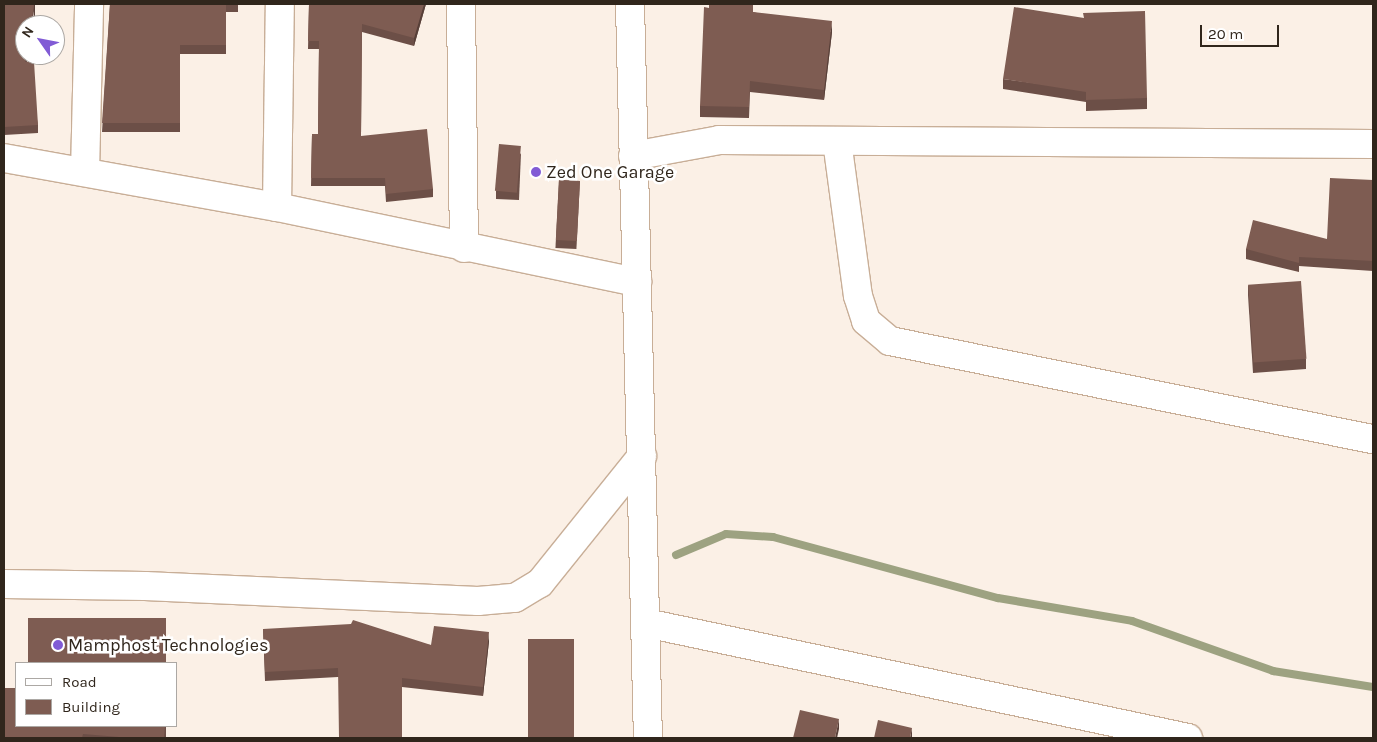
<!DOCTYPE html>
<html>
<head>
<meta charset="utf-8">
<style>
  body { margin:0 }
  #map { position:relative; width:1377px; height:742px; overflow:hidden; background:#fbf0e6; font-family:Karla,sans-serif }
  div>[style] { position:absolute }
  .stream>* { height:8px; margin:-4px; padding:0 4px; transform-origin:4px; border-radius:4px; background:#9da281 }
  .roads { filter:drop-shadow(1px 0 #c8ae97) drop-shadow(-1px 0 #c8ae97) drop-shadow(0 1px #c8ae97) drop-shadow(0 -1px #c8ae97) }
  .street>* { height:28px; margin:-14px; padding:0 14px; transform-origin:14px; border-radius:14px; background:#fff }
  .wall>* { inset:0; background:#6c4f47; transform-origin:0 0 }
  .shaded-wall>* { inset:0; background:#584039; transform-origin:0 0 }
  .building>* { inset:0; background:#7e5c52; transform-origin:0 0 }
  .dots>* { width:14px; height:14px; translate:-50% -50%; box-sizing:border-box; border:2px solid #fff; border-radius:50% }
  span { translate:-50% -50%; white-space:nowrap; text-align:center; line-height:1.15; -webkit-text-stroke:5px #fff; paint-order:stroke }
  .poi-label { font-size:18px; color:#30261c }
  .left { translate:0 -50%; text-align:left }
  .frame { position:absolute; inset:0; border:5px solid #30261c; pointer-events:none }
  .legend { position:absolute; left:15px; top:662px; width:162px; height:65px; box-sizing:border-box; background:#fff; border:1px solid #aca8a4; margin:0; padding:6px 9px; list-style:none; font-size:15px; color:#30261c }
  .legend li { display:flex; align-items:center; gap:10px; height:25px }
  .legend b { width:25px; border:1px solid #aca8a4 }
  .north { position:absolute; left:15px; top:15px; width:50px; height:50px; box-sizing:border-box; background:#fff; border:1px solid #aca8a4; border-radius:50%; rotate:303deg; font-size:14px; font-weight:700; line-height:20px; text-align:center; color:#30261c }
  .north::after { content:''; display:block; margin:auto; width:18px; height:22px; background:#815bd5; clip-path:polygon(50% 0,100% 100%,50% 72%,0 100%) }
  .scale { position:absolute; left:1200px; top:25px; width:79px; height:22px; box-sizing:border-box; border:2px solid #30261c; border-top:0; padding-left:6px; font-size:15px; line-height:18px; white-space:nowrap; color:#30261c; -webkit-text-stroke:4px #fff; paint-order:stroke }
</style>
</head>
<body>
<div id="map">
  <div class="stream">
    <div style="left:676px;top:555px;width:54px;rotate:-22.8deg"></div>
    <div style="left:726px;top:534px;width:47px;rotate:3.7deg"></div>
    <div style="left:773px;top:537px;width:233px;rotate:15.2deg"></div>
    <div style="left:998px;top:598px;width:136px;rotate:9.7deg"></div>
    <div style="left:1132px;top:621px;width:150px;rotate:19.5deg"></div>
    <div style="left:1273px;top:671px;width:101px;rotate:9.1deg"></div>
  </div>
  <div class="roads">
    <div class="street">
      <div style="left:461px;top:4px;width:244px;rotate:89.3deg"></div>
      <div style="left:630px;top:4px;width:734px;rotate:88.6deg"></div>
      <div style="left:837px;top:141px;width:156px;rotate:82.3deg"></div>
      <div style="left:858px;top:296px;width:26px;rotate:72deg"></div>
      <div style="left:866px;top:321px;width:31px;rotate:40deg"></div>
      <div style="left:890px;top:341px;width:493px;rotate:11.5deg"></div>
      <div style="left:633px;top:156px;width:87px;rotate:-10.5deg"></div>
      <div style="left:719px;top:140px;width:654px;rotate:0.35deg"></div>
      <div style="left:4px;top:158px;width:277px;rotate:10.2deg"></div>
      <div style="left:277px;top:207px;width:368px;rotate:11.8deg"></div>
      <div style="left:85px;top:172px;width:168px;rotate:-88.6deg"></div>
      <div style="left:277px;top:207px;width:203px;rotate:-89.2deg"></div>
      <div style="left:4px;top:584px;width:141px;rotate:0.8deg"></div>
      <div style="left:145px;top:586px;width:333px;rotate:2.6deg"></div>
      <div style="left:478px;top:601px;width:37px;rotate:-5deg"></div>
      <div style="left:515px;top:598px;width:29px;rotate:-31deg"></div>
      <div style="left:540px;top:583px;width:163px;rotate:-51.2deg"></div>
      <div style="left:646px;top:623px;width:554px;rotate:11.98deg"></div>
    </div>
  </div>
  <div class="wall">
    <div style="clip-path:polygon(4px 4px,35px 4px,32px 25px,25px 25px,25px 55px,28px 55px,27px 62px,38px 125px,38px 133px,4px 135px)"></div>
    <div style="clip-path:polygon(110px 4px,238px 4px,238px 12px,226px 12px,226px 54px,180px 54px,180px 132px,102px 132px)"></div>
    <div style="clip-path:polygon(309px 4px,426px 4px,414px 46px,362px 32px,361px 136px,433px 189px,433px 197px,386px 202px,385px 186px,311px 186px,312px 134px,318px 134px,319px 49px,308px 49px)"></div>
    <div style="clip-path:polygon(753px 12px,832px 32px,824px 100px,750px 92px,749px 118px,700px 117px,700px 106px)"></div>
    <div style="clip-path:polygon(1003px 79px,1147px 98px,1147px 109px,1086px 111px,1086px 102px,1003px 89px)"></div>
    <div style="clip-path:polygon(521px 153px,519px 200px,496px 199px,496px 191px)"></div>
    <div style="left:559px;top:180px;width:21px;height:68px;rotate:3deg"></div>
    <div style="clip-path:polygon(1373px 180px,1373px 271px,1299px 266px,1299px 272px,1246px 259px,1246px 249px,1327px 239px)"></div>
    <div style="clip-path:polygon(1248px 285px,1306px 359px,1306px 369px,1253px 373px,1248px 295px)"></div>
    <div style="clip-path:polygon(263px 629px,431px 645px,489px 641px,483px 696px,402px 687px,338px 677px,265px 681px)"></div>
    <div style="left:16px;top:726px;width:150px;height:17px"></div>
  </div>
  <div class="shaded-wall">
    <div style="left:34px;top:4px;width:1px;height:21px"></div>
    <div style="clip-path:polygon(424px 4px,426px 4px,414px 46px,414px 38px)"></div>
    <div style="clip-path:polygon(832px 21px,832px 32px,824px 100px,824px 90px)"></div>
    <div style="clip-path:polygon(489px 632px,489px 641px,483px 696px,483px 687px)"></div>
    <div style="clip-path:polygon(839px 719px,839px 729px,837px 738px,835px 738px)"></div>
    <div style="clip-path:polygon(912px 728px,912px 738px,910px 738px)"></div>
  </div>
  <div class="building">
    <div style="clip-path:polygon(4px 4px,34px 4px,31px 25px,25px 25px,25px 55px,27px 55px,25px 62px,34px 62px,38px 125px,4px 127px)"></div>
    <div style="clip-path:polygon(110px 4px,226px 4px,226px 45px,180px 45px,180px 123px,102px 123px)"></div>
    <div style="clip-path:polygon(309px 4px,424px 4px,414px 38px,362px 24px,361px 136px,427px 129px,433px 189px,386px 194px,385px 178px,311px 178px,312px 134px,318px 134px,319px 41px,308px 41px)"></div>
    <div style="clip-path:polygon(709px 4px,753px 4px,753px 12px,832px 21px,824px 90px,750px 81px,749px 107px,700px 106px,704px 7px,709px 8px)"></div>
    <div style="clip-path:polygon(1014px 7px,1084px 18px,1083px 13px,1145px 11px,1147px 98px,1086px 100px,1086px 92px,1003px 79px)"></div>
    <div style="left:499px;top:144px;width:22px;height:47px;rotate:5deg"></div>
    <div style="clip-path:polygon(1330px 178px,1373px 180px,1373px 261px,1299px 257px,1299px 263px,1246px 249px,1253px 220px,1327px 239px)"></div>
    <div style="left:559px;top:180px;width:21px;height:60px;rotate:3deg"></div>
    <div style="left:1301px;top:281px;width:78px;height:53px;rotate:86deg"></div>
    <div style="left:28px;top:618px;width:138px;height:45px"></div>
    <div style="clip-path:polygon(353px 620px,431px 645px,434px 626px,489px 632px,483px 687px,402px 678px,402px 738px,339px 738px,338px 668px,265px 672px,263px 629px,351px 624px)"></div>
    <div style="left:528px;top:639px;width:46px;height:99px"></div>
    <div style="clip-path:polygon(4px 688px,16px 688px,16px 726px,165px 726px,164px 738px,131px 738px,83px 734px,82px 738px,4px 738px)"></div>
    <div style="clip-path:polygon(800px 710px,839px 719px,835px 738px,793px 738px)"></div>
    <div style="clip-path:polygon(878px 720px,912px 728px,910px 738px,874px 738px)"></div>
  </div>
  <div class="dots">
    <div style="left:536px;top:172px;background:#815bd5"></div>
    <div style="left:58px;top:645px;background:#815bd5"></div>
  </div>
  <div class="poi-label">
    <span class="left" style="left:546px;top:172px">Zed One Garage</span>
    <span class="left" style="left:68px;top:645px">Mamphost Technologies</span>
  </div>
  <div class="frame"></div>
  <ul class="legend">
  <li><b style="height:6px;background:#fff"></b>Road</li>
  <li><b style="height:14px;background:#7e5c52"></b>Building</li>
  </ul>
  <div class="north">N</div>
  <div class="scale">20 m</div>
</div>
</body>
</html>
